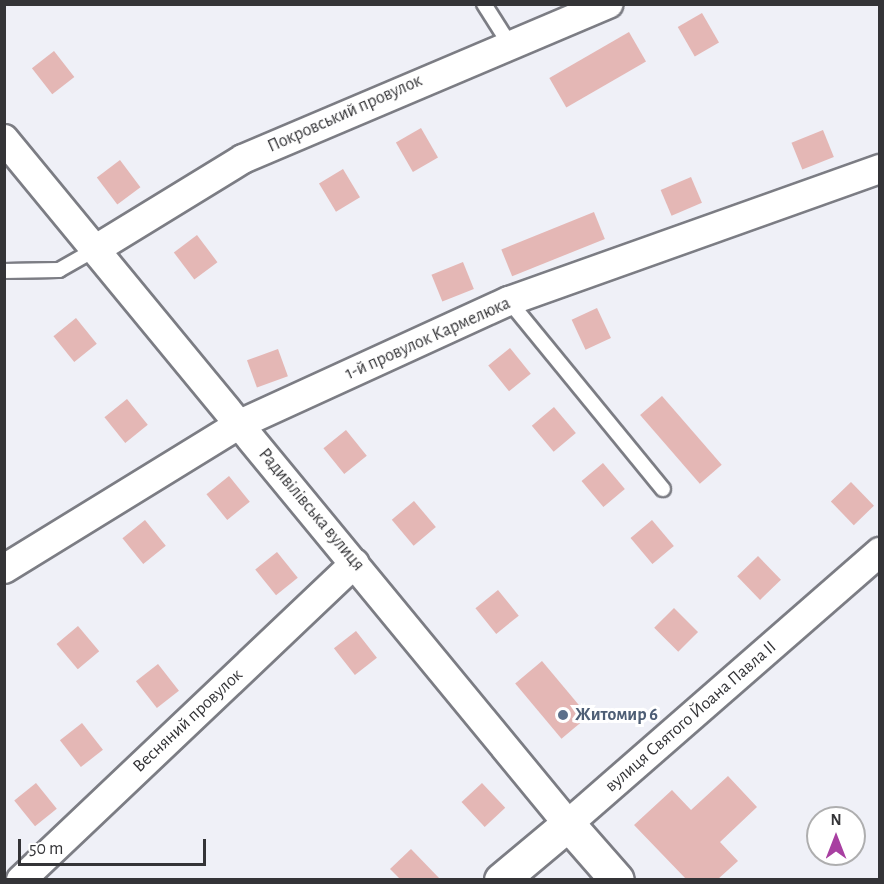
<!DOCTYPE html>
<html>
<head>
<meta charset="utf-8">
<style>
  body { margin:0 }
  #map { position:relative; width:884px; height:884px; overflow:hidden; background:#eff0f7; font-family:"Alegreya Sans",sans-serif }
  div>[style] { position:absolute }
  .building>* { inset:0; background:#e4b7b5; transform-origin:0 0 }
  .roads { filter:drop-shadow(2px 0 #7c7d84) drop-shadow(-2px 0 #7c7d84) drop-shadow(0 2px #7c7d84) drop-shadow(0 -2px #7c7d84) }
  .service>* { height:14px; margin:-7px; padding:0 7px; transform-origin:7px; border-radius:7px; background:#fff }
  .minor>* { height:28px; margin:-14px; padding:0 14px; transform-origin:14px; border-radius:14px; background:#fff }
  .tertiary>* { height:33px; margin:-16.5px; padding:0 16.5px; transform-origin:16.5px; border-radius:16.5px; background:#fff }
  .dots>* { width:16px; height:16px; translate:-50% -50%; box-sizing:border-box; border:3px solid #fff; border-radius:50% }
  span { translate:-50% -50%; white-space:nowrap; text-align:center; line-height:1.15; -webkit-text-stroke:6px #fff; paint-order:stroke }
  .street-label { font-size:18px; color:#343437 }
  .service-label { font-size:18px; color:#4e5e75; font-weight:700 }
  .left { translate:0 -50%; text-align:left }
  .frame { position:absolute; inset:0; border:6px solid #343437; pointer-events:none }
  .north { position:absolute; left:806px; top:806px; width:60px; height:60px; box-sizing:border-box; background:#fff; border:2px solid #aeaeaf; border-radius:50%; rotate:0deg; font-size:16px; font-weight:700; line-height:24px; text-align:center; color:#343437 }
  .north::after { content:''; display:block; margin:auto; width:21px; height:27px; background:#a83fa1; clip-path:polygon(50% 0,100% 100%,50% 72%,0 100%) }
  .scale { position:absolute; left:18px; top:839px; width:188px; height:27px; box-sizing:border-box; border:3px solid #343437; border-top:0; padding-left:8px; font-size:18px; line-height:21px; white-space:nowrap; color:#343437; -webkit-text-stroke:4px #fff; paint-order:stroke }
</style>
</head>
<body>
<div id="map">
  <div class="building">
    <div style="left:702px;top:13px;width:34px;height:28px;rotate:60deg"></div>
    <div style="left:629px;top:32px;width:34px;height:92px;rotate:60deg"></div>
    <div style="left:54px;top:51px;width:33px;height:28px;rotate:52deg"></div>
    <div style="left:421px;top:128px;width:34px;height:29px;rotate:60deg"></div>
    <div style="left:823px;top:130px;width:29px;height:34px;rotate:68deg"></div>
    <div style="left:120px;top:160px;width:34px;height:29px;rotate:53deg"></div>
    <div style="left:343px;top:169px;width:33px;height:28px;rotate:59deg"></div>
    <div style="left:691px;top:177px;width:28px;height:33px;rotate:67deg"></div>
    <div style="left:594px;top:212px;width:29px;height:100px;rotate:68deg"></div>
    <div style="left:197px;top:235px;width:34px;height:29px;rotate:53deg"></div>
    <div style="left:463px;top:262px;width:29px;height:34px;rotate:68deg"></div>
    <div style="left:597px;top:308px;width:33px;height:28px;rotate:65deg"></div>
    <div style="left:76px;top:318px;width:33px;height:29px;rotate:51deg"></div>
    <div style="left:510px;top:348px;width:33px;height:28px;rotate:51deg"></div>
    <div style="left:278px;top:349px;width:29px;height:33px;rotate:70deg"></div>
    <div style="left:662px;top:396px;width:91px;height:29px;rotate:49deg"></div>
    <div style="left:127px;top:399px;width:33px;height:29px;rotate:51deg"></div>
    <div style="left:554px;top:407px;width:34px;height:29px;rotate:50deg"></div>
    <div style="left:346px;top:430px;width:33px;height:29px;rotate:51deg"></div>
    <div style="left:603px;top:463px;width:34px;height:28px;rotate:50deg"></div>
    <div style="left:229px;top:476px;width:33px;height:29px;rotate:51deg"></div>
    <div style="left:851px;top:482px;width:33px;height:28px;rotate:46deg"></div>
    <div style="left:414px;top:501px;width:34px;height:29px;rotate:50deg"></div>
    <div style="left:145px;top:520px;width:33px;height:29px;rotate:51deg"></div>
    <div style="left:652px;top:520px;width:34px;height:28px;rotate:50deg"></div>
    <div style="left:277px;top:552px;width:33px;height:28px;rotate:51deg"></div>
    <div style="left:758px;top:556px;width:33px;height:29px;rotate:46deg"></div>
    <div style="left:498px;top:590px;width:33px;height:29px;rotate:51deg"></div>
    <div style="left:674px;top:608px;width:34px;height:28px;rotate:45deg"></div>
    <div style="left:78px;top:626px;width:33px;height:28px;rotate:50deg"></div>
    <div style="left:356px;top:631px;width:34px;height:28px;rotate:52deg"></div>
    <div style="left:542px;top:661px;width:72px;height:35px;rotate:50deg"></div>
    <div style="left:158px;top:664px;width:34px;height:28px;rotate:52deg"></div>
    <div style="left:82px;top:723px;width:34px;height:28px;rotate:52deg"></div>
    <div style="clip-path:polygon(728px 776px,757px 807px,720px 842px,738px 861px,718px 879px,686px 879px,634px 825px,672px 790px,691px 810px)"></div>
    <div style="left:36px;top:783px;width:33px;height:28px;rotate:51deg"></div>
    <div style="left:482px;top:783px;width:34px;height:28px;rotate:47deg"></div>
    <div style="clip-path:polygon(411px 849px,440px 879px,400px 879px,390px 869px)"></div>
  </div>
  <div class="roads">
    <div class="service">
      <div style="left:484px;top:4px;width:49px;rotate:57.6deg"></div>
      <div style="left:4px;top:271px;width:55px;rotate:-1deg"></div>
      <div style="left:59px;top:270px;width:43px;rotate:-29.6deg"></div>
      <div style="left:509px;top:301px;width:243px;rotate:50.7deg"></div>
    </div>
    <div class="minor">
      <div style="left:4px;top:139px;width:887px;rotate:50.53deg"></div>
      <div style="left:568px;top:824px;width:414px;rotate:-41.1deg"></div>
      <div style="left:96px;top:249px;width:172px;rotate:-31.5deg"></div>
      <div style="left:243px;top:159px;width:397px;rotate:-23deg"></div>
      <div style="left:4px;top:569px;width:277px;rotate:-31.6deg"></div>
      <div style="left:240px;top:424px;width:296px;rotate:-24.6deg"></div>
      <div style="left:509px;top:301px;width:394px;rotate:-19.6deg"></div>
      <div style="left:21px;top:880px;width:460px;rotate:-43.5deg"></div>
    </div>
    <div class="tertiary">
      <div style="left:501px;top:880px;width:87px;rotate:-39.9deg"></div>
      <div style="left:568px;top:824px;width:74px;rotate:48.8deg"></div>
    </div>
  </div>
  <div class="dots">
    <div style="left:563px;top:715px;background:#5c6f8a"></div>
  </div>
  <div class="street-label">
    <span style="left:345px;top:114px;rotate:-24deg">Покровський провулок</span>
    <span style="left:428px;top:339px;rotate:-24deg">1-й провулок Кармелюка</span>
    <span style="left:311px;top:510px;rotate:50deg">Радивілівська вулиця</span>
    <span style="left:691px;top:717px;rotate:-41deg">вулиця Святого Йоана Павла II</span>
    <span style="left:188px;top:721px;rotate:-43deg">Весняний провулок</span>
  </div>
  <div class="service-label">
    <span class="left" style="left:575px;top:715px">Житомир 6</span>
  </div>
  <div class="frame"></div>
  <div class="north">N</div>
  <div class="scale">50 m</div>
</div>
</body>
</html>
